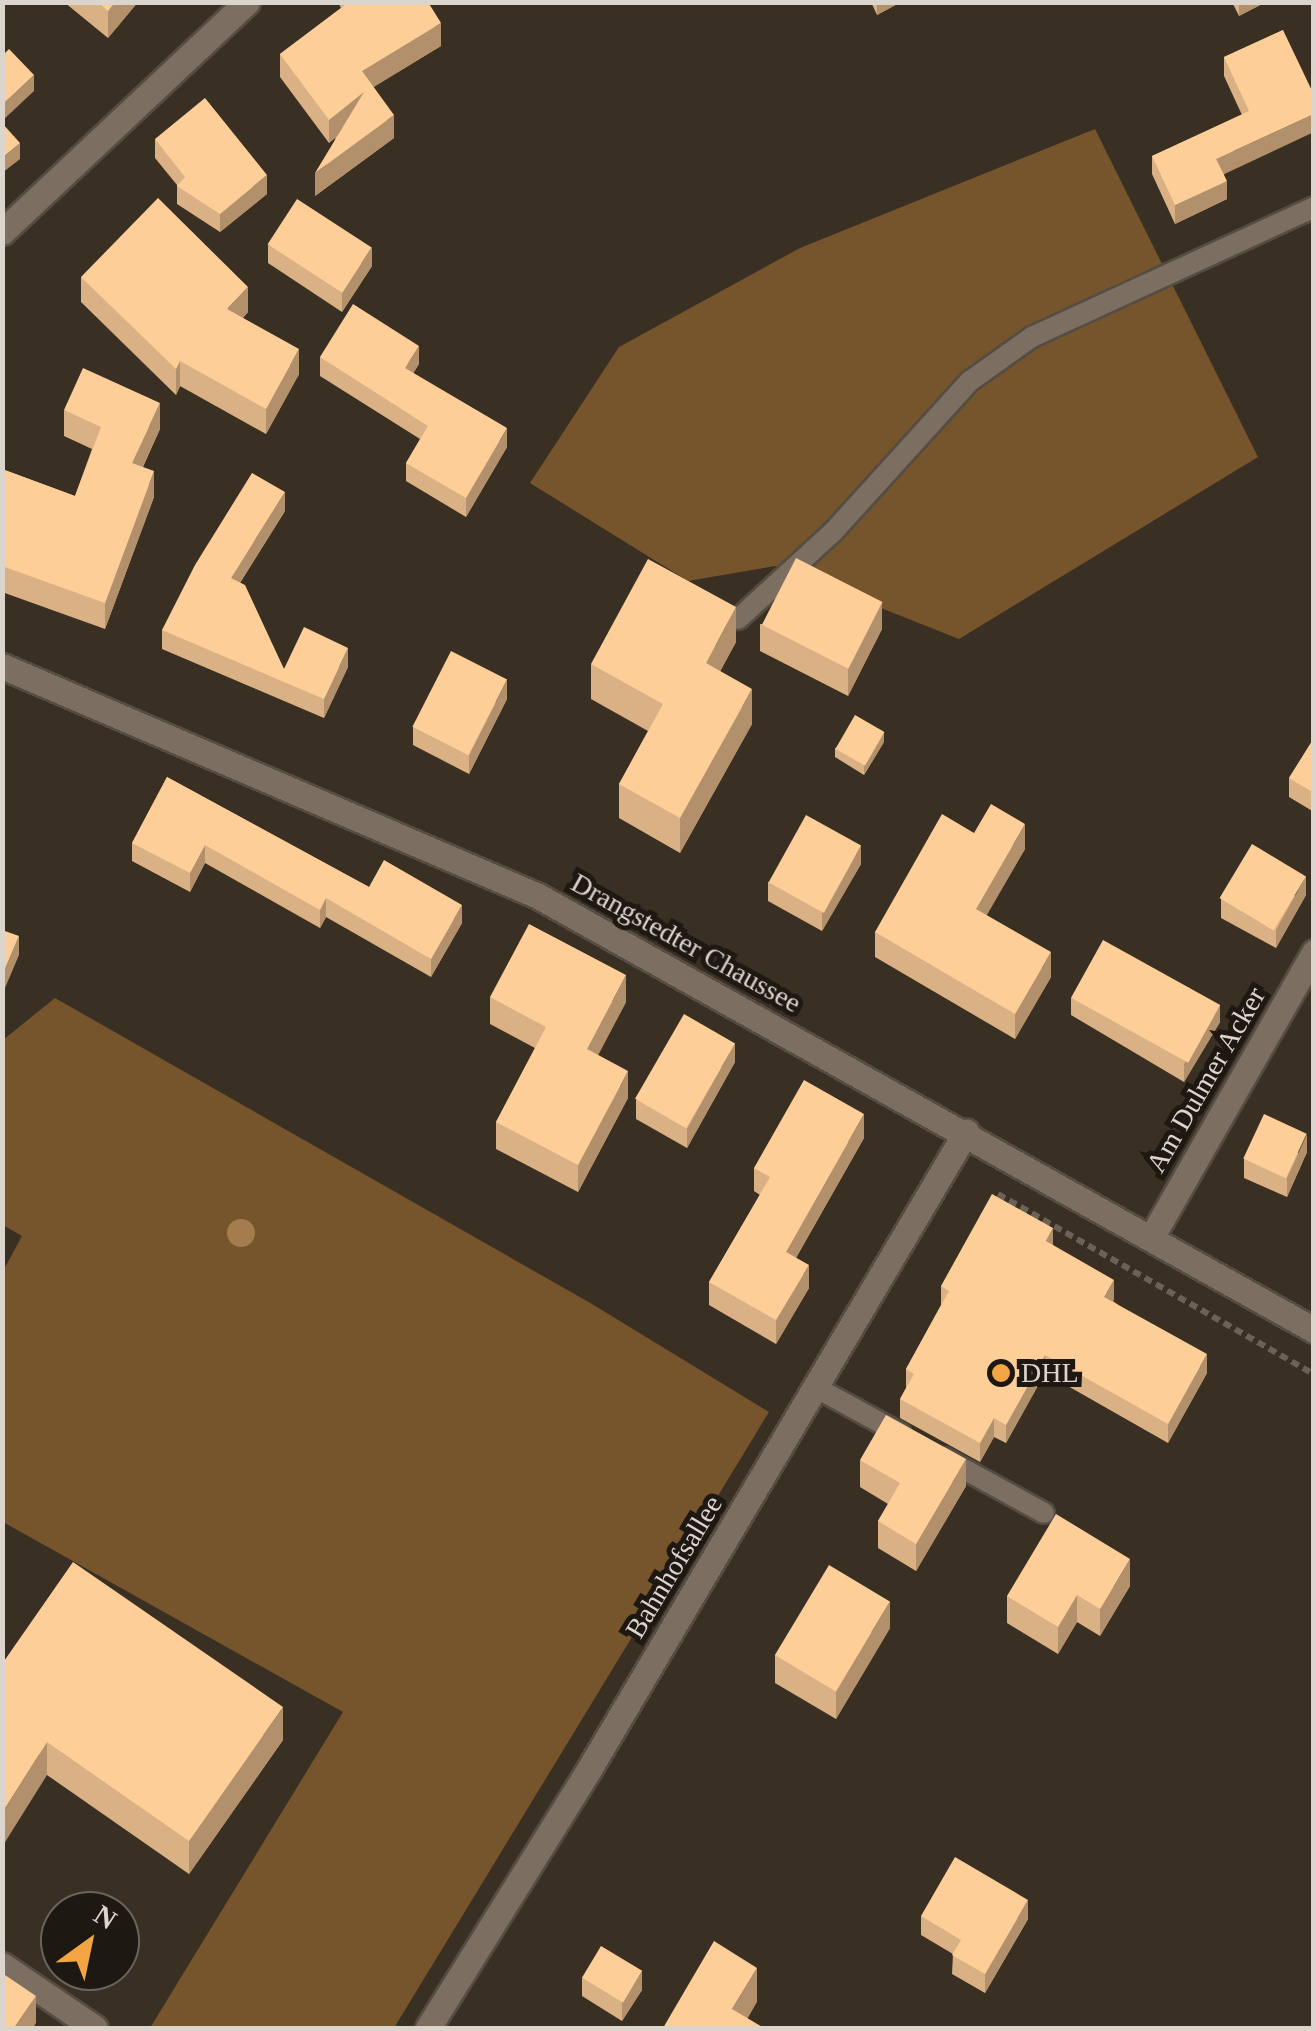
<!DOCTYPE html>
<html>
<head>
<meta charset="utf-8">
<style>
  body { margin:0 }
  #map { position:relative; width:1316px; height:2031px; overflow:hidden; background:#3a2f23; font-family:Georgia,serif }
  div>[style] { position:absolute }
  .green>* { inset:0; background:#76542c }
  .path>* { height:6px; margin-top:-3px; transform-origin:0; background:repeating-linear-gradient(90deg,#6b6157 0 8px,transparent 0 13px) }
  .roads { filter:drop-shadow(2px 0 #554c42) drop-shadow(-2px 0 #554c42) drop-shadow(0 2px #554c42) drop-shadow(0 -2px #554c42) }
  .lane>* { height:20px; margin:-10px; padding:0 10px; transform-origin:10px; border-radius:10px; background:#7c6f62 }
  .street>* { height:25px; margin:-12.5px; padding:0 12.5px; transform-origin:12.5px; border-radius:12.5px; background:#7c6f62 }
  .secondary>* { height:25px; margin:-12.5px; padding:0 12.5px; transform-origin:12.5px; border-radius:12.5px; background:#7c6f62 }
  .trees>* { width:28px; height:28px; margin:-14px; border-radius:50%; background:#a47d4e }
  .wall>* { inset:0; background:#dab184 }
  .shaded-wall>* { inset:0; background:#b2906b }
  .building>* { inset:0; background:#fece99; transform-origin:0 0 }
  .dots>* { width:28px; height:28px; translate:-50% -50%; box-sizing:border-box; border:5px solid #1e1813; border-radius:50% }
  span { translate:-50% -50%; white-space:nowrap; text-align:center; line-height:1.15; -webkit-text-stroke:10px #1e1813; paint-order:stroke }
  .street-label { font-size:28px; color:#dcd5ce }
  .poi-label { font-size:28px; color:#dcd5ce }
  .left { translate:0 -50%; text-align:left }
  .frame { position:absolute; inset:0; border:5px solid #dcd5ce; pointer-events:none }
  .north { position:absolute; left:40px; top:1891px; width:100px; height:100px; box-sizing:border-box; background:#1e1813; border:2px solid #6a645e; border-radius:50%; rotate:33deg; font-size:28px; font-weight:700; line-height:40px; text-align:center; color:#dcd5ce }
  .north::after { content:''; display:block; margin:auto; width:35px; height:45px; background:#f2a542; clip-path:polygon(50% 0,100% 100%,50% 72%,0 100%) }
</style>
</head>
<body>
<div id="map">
  <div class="green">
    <div style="clip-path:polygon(1095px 129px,1258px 457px,959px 639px,775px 566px,688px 581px,530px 483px,619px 347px,800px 248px)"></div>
    <div style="clip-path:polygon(55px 998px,592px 1304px,769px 1412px,394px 2028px,150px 2028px,343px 1712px,3px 1522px,3px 1271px,22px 1236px,3px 1225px,3px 1040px)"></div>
  </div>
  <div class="path">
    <div style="left:998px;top:1194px;width:364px;rotate:29.7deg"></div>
  </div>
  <div class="roads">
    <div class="lane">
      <div style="left:738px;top:619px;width:127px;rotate:-42.5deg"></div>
      <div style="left:832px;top:533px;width:205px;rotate:-47.8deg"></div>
      <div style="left:970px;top:381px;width:76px;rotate:-35.4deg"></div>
      <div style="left:1032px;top:337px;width:311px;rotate:-24.7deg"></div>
      <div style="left:815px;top:1387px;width:98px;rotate:28.7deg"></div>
      <div style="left:944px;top:1458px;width:114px;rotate:28.8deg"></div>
    </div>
    <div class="street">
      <div style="left:1151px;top:1238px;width:329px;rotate:-60.3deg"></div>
      <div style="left:2px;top:1965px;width:112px;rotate:34.1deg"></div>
    </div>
    <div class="secondary">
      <div style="left:2px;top:232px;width:336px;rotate:-43.2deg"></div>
      <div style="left:2px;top:666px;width:583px;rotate:23.22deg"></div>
      <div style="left:538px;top:896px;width:889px;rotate:29.22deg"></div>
      <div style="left:428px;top:2028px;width:309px;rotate:-58.1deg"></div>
      <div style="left:591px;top:1766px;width:737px;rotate:-59.4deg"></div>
    </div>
  </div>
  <div class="trees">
    <div style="left:241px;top:1233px"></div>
  </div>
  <div class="wall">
    <div style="clip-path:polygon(64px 2px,138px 2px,108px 38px)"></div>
    <div style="clip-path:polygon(338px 2px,428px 2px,441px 46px,373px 87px,394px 138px,315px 196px,336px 137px,329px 143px,280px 77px,280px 54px,341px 8px)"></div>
    <div style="clip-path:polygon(871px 2px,901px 2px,877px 15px)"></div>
    <div style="clip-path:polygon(1232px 2px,1266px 2px,1239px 16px)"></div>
    <div style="clip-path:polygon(1283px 30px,1224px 175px,1227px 199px,1175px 224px,1152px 174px,1152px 156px,1242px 115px,1224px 76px,1224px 57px)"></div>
    <div style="clip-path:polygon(155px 139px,267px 194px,220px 232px,177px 204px,177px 185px,155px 158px)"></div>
    <div style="clip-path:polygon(268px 245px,372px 266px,342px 312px,268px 263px)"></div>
    <div style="clip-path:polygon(81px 277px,248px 312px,243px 318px,299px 374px,266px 434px,180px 386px,176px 395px,81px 302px)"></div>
    <div style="clip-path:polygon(320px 357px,419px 364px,413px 373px,507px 447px,466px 517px,406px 481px,406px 463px,420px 439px,320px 376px)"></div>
    <div style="clip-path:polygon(64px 410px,160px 429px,143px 467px,154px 497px,105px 629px,2px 592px,2px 469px,75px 496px,92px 449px,64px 436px)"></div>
    <div style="clip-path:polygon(285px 511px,240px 583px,284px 669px,348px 667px,324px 718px,162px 649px,162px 630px)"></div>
    <div style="clip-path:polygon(760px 624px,882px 629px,848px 696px,760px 651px)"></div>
    <div style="clip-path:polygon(736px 642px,720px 671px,752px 724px,680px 853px,619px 818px,619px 784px,648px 731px,591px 699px,591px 664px)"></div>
    <div style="clip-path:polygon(507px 699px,469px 774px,413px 745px,413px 727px)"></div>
    <div style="clip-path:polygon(1314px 738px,1314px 812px,1289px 797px,1289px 778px)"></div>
    <div style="clip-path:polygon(884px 742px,864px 775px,835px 757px,835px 748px)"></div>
    <div style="clip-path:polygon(167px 777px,369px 887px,462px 923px,431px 977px,326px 917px,320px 928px,205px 863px,190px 892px,132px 861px,132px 843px)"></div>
    <div style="clip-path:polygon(974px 833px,1025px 849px,986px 915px,1051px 977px,1015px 1039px,875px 957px,875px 932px)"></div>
    <div style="clip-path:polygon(861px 864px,822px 931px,768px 901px,768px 882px)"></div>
    <div style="clip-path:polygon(1306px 895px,1276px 948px,1221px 918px,1221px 899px)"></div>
    <div style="clip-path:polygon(490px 997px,626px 1002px,598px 1055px,628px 1098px,578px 1192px,496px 1149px,496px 1122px,535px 1048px,490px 1024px)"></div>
    <div style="clip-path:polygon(1071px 998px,1220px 1022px,1184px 1082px,1071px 1015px)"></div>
    <div style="clip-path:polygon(735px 1062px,687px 1148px,636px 1119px,636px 1100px)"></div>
    <div style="clip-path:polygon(864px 1138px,796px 1258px,809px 1288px,776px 1344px,709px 1305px,709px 1282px,760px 1195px,754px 1191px,754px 1168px)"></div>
    <div style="clip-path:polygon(1307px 1152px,1287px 1197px,1244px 1178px,1244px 1159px)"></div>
    <div style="clip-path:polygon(1053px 1245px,1114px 1299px,1113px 1301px,1207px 1373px,1168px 1443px,1045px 1373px,1006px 1443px,994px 1437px,980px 1462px,900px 1418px,900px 1399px,906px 1388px,906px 1369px,941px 1305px,941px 1286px)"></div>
    <div style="clip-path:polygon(860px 1460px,966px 1486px,916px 1571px,878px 1548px,878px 1521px,888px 1504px,860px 1487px)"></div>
    <div style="clip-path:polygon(1130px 1586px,1100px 1636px,1077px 1622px,1058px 1654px,1007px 1623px,1007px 1596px)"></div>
    <div style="clip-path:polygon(890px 1628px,836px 1719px,775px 1683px,775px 1655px)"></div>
    <div style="clip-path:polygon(2px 1664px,283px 1740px,189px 1874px,47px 1775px)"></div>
    <div style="clip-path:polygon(921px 1916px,1028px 1919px,985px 1993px,952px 1974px,953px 1954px,921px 1935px)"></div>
    <div style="clip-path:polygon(582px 1978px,642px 1990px,622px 2021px,582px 1996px)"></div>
  </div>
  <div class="shaded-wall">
    <div style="clip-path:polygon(115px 2px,138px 2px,108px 38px,108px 11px)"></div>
    <div style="clip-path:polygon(877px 2px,901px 2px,877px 15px)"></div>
    <div style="clip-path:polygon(1239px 2px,1266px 2px,1239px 16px)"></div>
    <div style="clip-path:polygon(441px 23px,441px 46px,364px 93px,364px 115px,329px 143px,329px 120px,362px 71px)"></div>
    <div style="clip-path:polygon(34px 75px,34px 91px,2px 121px,2px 105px)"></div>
    <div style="clip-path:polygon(1314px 114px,1314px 132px,1216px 178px,1216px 159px)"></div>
    <div style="clip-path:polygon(394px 115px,394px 138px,315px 196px,315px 173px)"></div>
    <div style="clip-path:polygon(20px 143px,20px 159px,2px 173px,2px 158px)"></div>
    <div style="clip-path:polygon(267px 175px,267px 194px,220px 232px,220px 214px)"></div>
    <div style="clip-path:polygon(1227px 181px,1227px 199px,1175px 224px,1175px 205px)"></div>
    <div style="clip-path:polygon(372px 247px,372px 266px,342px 312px,342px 293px)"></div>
    <div style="clip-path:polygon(248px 287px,248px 312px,227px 334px,227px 309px)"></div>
    <div style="clip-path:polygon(419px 346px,419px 364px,405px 387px,405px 368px)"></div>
    <div style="clip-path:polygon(299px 349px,299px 374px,266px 434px,266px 409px)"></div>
    <div style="clip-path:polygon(180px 361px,180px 386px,176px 395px,176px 369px)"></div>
    <div style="clip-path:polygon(160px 403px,160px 429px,132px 489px,132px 463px)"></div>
    <div style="clip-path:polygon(507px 428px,507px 447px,466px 517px,466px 498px)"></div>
    <div style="clip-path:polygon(154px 471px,154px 497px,105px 629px,105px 603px)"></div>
    <div style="clip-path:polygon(285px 492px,285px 511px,231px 597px,231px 578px)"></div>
    <div style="clip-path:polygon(882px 602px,882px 629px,848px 696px,848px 668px)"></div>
    <div style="clip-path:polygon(736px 607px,736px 642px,706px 698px,706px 663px)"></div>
    <div style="clip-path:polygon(348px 648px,348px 667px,324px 718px,324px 699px)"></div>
    <div style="clip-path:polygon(507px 680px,507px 699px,469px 774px,469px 755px)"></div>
    <div style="clip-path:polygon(752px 689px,752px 724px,680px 853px,680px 818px)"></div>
    <div style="clip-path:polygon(884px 732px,884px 742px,864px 775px,864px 765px)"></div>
    <div style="clip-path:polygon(1025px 824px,1025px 849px,976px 934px,976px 909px)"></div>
    <div style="clip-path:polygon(205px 845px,205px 863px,190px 892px,190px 873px)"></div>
    <div style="clip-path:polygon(861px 846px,861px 864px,822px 931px,822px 913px)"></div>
    <div style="clip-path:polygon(1306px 876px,1306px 895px,1276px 948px,1276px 930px)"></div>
    <div style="clip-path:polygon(326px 898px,326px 917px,320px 928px,320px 910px)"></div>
    <div style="clip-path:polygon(462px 905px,462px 923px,431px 977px,431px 959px)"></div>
    <div style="clip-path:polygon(19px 936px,19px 955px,2px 995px,2px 976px)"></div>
    <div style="clip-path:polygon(1051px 952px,1051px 977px,1015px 1039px,1015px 1014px)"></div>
    <div style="clip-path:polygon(626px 975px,626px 1002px,587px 1076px,587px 1049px)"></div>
    <div style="clip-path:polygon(1220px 1005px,1220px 1022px,1184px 1082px,1184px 1064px)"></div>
    <div style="clip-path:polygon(735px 1043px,735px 1062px,687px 1148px,687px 1129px)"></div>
    <div style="clip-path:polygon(628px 1071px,628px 1098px,578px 1192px,578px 1165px)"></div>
    <div style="clip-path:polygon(864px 1114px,864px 1138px,786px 1275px,786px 1252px)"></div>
    <div style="clip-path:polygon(1307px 1134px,1307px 1152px,1287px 1197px,1287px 1178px)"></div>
    <div style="clip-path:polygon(1053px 1228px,1053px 1247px,1046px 1241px)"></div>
    <div style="clip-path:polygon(809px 1265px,809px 1288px,776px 1344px,776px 1320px)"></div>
    <div style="clip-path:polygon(1114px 1280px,1114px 1299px,1104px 1315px,1104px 1297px)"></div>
    <div style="clip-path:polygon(1207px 1354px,1207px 1373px,1168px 1443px,1168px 1424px)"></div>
    <div style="clip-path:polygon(1045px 1355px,1045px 1373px,1006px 1443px,1006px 1425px)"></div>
    <div style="clip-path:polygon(994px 1418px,994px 1437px,980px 1462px,980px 1443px)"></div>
    <div style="clip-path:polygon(966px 1459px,966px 1486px,916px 1571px,916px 1544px)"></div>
    <div style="clip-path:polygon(1130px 1559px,1130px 1586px,1100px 1636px,1100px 1609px)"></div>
    <div style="clip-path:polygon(1077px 1595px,1077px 1622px,1058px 1654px,1058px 1627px)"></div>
    <div style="clip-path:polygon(890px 1601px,890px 1628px,836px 1719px,836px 1692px)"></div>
    <div style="clip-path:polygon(283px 1707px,283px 1740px,189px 1874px,189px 1841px)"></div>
    <div style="clip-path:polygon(47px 1742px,47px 1775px,2px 1847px,2px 1813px)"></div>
    <div style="clip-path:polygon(1028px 1900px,1028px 1919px,985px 1993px,985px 1974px)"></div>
    <div style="clip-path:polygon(757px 1968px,757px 2002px,742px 2028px,732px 2009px)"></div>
    <div style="clip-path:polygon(642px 1971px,642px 1990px,622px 2021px,622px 2003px)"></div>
    <div style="clip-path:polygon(36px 1996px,36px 2023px,33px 2028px,14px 2028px)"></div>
  </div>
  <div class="building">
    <div style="clip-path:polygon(98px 2px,115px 2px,108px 11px)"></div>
    <div style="clip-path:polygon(349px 2px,428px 2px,441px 23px,362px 71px,394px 115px,315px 173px,364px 92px,329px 120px,280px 54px)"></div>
    <div style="clip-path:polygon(1283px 30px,1314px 95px,1314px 114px,1216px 159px,1227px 181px,1175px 205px,1152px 156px,1249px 111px,1224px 57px)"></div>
    <div style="clip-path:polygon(9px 49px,34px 75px,2px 105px,2px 56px)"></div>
    <div style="clip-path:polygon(205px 98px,267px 175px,220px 214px,177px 186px,185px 177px,155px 139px)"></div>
    <div style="clip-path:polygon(2px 123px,20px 143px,2px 158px)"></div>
    <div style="clip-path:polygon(158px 198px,248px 287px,227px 309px,299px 349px,266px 409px,180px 361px,176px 369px,81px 277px)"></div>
    <div style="left:297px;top:199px;width:89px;height:54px;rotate:33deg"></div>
    <div style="clip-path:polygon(353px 304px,419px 346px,405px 368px,507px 428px,466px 498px,406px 463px,428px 426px,320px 357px)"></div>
    <div style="clip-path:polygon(83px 368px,160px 403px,132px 463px,154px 471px,105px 603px,2px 566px,2px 469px,75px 496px,101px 427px,64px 410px)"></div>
    <div style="clip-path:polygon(252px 473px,285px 492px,231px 578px,245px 585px,284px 669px,304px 627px,348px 648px,324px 699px,162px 630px,195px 565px)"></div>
    <div style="left:796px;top:558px;width:97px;height:75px;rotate:27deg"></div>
    <div style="clip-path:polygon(648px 559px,736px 607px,706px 663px,752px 689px,680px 818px,619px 784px,663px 704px,591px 664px)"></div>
    <div style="left:451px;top:651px;width:63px;height:85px;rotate:27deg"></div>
    <div style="left:855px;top:715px;width:34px;height:39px;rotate:30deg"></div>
    <div style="clip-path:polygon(1314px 738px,1314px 793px,1289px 778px)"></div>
    <div style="clip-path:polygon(167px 777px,369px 887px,384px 860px,462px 905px,431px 959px,326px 898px,320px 910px,205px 845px,190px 873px,132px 843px)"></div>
    <div style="clip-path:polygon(991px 804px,1025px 824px,976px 909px,1051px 952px,1015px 1014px,875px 932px,942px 814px,974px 833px)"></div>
    <div style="left:806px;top:815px;width:63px;height:77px;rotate:29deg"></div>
    <div style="left:1252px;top:844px;width:63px;height:63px;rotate:31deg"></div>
    <div style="clip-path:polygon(529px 924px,626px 975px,587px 1049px,628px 1071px,578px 1165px,496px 1122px,546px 1027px,490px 997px)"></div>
    <div style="clip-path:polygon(2px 930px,19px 936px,2px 976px)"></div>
    <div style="left:1103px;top:940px;width:134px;height:66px;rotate:29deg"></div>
    <div style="left:684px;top:1014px;width:59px;height:98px;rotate:30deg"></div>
    <div style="clip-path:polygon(804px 1080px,864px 1114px,786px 1252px,809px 1265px,776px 1320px,709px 1282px,770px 1177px,754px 1168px)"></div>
    <div style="left:1264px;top:1114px;width:47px;height:49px;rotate:25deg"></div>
    <div style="clip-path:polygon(992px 1194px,1053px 1228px,1046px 1241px,1114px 1280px,1104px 1297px,1207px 1354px,1168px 1424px,1045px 1355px,1006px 1425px,994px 1418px,980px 1443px,900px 1399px,914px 1374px,906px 1369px,949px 1291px,941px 1286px)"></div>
    <div style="clip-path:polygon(886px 1415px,966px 1459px,916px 1544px,878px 1521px,900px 1483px,860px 1460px)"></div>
    <div style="clip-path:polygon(1056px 1514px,1130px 1559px,1100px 1609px,1077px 1595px,1058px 1627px,1007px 1596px)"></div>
    <div style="clip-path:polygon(73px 1562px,283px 1707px,189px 1841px,47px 1742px,2px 1813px,2px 1664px)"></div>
    <div style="left:829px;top:1565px;width:71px;height:105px;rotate:31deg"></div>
    <div style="clip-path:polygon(955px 1857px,1028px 1900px,985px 1974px,952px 1955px,961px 1940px,921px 1916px)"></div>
    <div style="clip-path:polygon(714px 1941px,757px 1968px,732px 2009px,764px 2028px,663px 2028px)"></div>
    <div style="left:601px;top:1946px;width:48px;height:37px;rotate:31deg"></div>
    <div style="clip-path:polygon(2px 1973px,36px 1996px,14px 2028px,2px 2028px)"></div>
  </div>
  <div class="dots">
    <div style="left:1001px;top:1373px;background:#f2a542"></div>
  </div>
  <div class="street-label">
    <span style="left:686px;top:943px;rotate:29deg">Drangstedter Chaussee</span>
    <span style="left:1206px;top:1080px;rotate:-60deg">Am Dulmer Acker</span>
    <span style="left:674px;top:1567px;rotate:-59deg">Bahnhofsallee</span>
  </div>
  <div class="poi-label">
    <span class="left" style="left:1021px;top:1373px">DHL</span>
  </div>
  <div class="frame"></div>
  <div class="north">N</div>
</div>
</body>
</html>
